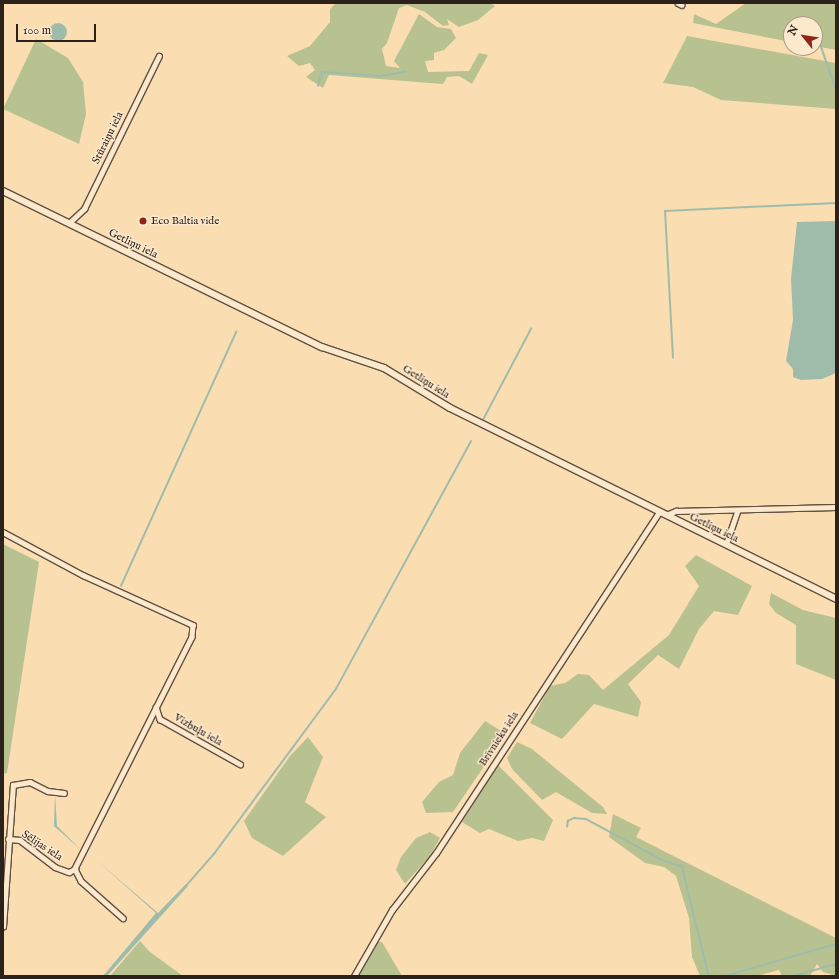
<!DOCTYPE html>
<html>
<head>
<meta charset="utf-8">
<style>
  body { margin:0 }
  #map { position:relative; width:839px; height:979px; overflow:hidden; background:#fbddb2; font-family:"IM FELL English",serif }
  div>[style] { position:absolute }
  .green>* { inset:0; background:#b8c291 }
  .water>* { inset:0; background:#9fbcab }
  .round { border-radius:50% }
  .stream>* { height:1.5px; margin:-0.75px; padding:0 0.75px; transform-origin:0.75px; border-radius:0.75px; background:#9fbcab }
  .roads { filter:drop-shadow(1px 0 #605041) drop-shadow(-1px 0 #605041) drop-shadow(0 1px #605041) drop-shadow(0 -1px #605041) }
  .street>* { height:4.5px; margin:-2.25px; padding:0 2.25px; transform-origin:2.25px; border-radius:2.25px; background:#fce9cd }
  .secondary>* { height:6px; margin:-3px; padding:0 3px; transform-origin:3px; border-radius:3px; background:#fce9cd }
  .dots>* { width:11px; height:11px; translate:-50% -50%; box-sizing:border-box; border:2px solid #fce9cd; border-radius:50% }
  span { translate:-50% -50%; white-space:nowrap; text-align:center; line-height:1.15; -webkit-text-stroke:3px #fce9cd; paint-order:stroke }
  .street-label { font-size:11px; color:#2d211b }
  .poi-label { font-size:11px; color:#2d211b }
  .left { translate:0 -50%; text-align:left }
  .frame { position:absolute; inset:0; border:4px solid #2d211b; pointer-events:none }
  .north { position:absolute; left:783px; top:16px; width:40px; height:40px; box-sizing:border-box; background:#fce9cd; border:1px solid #a99986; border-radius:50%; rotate:300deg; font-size:11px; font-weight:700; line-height:16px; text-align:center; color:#2d211b }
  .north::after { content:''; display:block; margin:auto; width:14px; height:18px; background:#8f2418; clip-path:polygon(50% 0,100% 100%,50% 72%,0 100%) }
  .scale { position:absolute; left:16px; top:24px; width:80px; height:18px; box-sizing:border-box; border:2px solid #2d211b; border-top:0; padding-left:5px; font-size:12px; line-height:14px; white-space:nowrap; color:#2d211b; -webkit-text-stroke:3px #fce9cd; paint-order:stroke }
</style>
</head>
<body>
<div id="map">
  <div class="green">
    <div style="clip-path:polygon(336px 3px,490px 3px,495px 6px,478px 20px,459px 27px,447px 19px,449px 25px,443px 26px,425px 12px,407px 5px,399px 8px,387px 43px,382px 49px,386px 66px,400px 68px,394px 61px,419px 14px,437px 27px,451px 29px,456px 38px,444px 50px,434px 53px,434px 60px,425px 61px,428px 72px,469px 71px,479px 53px,488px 55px,472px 84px,459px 76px,447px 77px,443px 84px,329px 75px,323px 88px,306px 77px,315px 70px,310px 63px,299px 66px,287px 56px,310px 46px,330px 22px,330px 9px)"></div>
    <div style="clip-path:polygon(746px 3px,836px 3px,836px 50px,815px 46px,815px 24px,791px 24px,791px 42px,693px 23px,694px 14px,716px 24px)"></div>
    <div style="clip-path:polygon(687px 36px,836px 63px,836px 109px,721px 100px,693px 87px,663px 83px)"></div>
    <div style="clip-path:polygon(36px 39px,68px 58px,83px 82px,86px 114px,79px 144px,3px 109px)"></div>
    <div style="clip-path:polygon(3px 544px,39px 562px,7px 773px,3px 774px)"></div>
    <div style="clip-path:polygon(696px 555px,752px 586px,738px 615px,714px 611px,699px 629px,679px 669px,658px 655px,628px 684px,641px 702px,638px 717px,594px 704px,562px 739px,530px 723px,550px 686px,565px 683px,578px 674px,589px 675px,603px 690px,669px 635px,699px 586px,685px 566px)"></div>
    <div style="clip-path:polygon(771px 593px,803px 610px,836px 618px,836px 680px,796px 664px,796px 625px,776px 613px,769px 604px)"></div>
    <div style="clip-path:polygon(485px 721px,506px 734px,453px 812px,426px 813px,422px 802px,439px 782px,453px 775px,460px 753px)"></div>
    <div style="clip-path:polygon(308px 737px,323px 757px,305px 802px,326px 817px,283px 856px,252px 838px,244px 821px,290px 756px)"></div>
    <div style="clip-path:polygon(517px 742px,532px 749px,603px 807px,607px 814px,592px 813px,556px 792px,542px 800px,512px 769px,507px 758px)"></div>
    <div style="clip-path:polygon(498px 765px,553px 820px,544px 841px,532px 838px,518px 841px,489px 829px,480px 833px,462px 822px)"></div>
    <div style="clip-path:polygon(613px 814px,641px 828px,636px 837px,836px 938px,836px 976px,823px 972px,817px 964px,810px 976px,782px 976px,779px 970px,756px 976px,700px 976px,692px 957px,689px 918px,676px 876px,664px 867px,645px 863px,609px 837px)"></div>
    <div style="clip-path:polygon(430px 832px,440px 838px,430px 856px,405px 884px,396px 870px,401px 857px,416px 838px)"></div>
    <div style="clip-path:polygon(140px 941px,150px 952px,183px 976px,110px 976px)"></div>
    <div style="clip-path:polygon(375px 942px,382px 942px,402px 976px,357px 976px)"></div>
  </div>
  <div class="water">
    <div class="round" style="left:49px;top:23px;width:18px;height:18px"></div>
    <div style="clip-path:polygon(836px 221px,836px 373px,822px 379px,801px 380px,793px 377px,793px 369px,786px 361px,793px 320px,791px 279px,797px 222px)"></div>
    <div style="clip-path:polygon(55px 794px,57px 826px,81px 850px,54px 826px)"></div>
    <div style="clip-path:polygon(95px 859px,158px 913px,186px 884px,188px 886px,107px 976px,103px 976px,156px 913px)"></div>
  </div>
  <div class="stream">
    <div style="left:817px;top:34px;width:58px;rotate:70.9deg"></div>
    <div style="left:318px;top:86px;width:15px;rotate:-74deg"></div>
    <div style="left:322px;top:72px;width:58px;rotate:3.9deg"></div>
    <div style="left:380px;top:76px;width:26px;rotate:-9deg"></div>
    <div style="left:673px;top:358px;width:147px;rotate:-93.1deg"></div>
    <div style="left:665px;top:211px;width:171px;rotate:-2.7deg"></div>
    <div style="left:483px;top:420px;width:103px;rotate:-62.2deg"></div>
    <div style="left:121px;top:586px;width:279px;rotate:-65.6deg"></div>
    <div style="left:567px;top:827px;width:6px;rotate:-81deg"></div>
    <div style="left:568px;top:821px;width:7px;rotate:-27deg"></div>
    <div style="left:574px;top:818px;width:12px;rotate:5deg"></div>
    <div style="left:586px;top:819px;width:86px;rotate:28.3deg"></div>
    <div style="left:662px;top:860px;width:22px;rotate:18deg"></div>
    <div style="left:682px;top:865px;width:114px;rotate:76.3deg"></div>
    <div style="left:186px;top:886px;width:43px;rotate:-48.8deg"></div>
    <div style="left:214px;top:854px;width:205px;rotate:-53.5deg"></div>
    <div style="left:336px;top:689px;width:282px;rotate:-61.4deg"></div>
    <div style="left:725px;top:976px;width:116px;rotate:-16.1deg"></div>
    <div style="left:794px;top:976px;width:44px;rotate:-15.9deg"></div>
  </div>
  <div class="roads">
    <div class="street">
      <div style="left:678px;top:3px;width:4px;rotate:27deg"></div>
      <div style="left:69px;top:223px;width:21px;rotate:-43deg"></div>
      <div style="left:84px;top:209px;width:170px;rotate:-63.9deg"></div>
      <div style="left:666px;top:515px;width:11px;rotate:-22deg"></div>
      <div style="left:676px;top:511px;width:160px;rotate:-1.4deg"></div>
      <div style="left:3px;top:532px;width:91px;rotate:28.3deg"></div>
      <div style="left:83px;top:575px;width:121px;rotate:24.4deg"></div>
      <div style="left:193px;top:625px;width:12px;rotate:95deg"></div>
      <div style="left:192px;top:637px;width:260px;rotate:116.8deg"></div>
      <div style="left:726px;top:544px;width:34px;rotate:-71deg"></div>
      <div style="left:156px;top:707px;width:13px;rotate:72deg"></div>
      <div style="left:160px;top:719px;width:92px;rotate:29.4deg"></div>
      <div style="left:8px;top:839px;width:12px;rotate:5deg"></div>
      <div style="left:20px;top:840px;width:44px;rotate:37.6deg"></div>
      <div style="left:55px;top:867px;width:15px;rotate:20deg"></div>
      <div style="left:69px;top:872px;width:7px;rotate:-27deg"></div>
      <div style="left:75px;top:869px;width:13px;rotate:63deg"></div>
      <div style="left:81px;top:881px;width:56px;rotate:41.4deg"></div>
      <div style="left:3px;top:927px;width:142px;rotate:-86deg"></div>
      <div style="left:13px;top:785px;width:17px;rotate:-10deg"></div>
      <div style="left:30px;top:782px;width:20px;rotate:27deg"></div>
      <div style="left:48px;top:791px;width:16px;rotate:7deg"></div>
      <div style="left:354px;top:976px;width:76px;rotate:-60.1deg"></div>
      <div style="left:392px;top:910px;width:72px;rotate:-52.3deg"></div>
      <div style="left:436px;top:853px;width:407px;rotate:-56.8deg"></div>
    </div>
    <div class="secondary">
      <div style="left:3px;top:191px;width:355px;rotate:26.1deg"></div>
      <div style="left:322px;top:347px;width:65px;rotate:18.7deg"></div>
      <div style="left:384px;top:368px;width:77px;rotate:31.2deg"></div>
      <div style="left:450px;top:408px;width:431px;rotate:26.3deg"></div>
    </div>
  </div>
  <div class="dots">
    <div style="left:143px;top:221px;background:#8f2418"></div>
  </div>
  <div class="street-label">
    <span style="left:108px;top:138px;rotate:-64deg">Stūraiņu iela</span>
    <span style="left:133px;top:244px;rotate:26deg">Getliņu iela</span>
    <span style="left:426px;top:382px;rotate:32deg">Getliņu iela</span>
    <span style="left:714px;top:528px;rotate:26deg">Getliņu iela</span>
    <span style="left:198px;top:730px;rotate:30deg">Vizbuļu iela</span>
    <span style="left:499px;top:739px;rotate:-57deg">Brīvnieku iela</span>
    <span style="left:42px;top:846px;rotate:33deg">Sēlijas iela</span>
  </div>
  <div class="poi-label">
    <span class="left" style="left:151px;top:221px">Eco Baltia vide</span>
  </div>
  <div class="frame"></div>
  <div class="north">N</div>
  <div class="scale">100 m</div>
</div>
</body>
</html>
